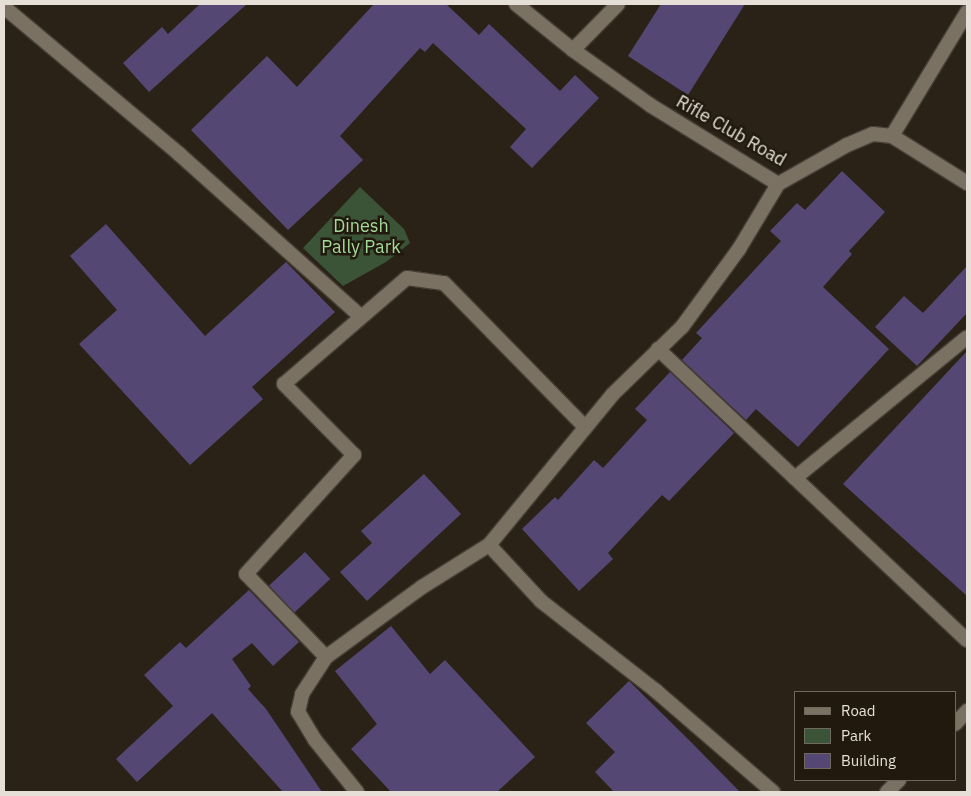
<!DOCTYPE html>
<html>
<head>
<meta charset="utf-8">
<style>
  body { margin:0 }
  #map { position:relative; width:971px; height:796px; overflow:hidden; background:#2b2217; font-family:"IBM Plex Sans",sans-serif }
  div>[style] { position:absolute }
  .green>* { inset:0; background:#3b5337 }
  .building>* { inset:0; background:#554773; transform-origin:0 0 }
  .roads { filter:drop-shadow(1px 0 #453f36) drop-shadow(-1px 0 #453f36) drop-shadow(0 1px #453f36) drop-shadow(0 -1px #453f36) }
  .minor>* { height:14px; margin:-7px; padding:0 7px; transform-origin:7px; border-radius:7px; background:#7b7163 }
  span { translate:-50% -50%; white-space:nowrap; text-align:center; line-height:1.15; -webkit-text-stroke:5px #21190d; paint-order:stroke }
  .street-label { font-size:18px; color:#e5dfd7 }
  .park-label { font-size:18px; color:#a3d999 }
  .frame { position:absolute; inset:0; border:5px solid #e5dfd7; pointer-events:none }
  .legend { position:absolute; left:794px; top:691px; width:162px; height:90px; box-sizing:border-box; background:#21190d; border:1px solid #6f685e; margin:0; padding:6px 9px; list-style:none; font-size:15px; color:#e5dfd7 }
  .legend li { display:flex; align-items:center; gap:10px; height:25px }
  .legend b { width:25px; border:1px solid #6f685e }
</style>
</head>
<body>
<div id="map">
  <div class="green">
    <div style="clip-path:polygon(360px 187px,404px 229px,410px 243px,386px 262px,343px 286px,303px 248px)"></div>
  </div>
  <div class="building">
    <div style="clip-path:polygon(200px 4px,247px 4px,149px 92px,123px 63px,162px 27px,168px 34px)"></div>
    <div style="clip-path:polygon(374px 4px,446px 4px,479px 35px,489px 24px,560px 91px,575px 75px,599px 98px,532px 168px,510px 147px,526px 129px,433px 43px,425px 52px,420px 48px,340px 136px,363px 160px,288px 230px,191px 130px,267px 56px,297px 87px)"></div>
    <div style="clip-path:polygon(661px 4px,745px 4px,688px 95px,628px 56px)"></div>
    <div style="clip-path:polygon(842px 171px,885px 212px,849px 251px,852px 254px,823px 287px,889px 349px,798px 447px,756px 409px,746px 420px,682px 360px,702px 338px,696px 333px,781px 241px,770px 231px,797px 203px,805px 210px)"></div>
    <div style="clip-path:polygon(106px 224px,205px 336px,286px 262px,335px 312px,252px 387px,263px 399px,190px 465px,79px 344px,117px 310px,70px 256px)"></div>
    <div style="clip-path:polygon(967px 266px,967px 313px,917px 366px,875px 327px,904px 296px,923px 313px)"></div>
    <div style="clip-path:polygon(967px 351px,967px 596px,843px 484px)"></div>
    <div style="clip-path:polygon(670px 372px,734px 433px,669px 501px,662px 495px,608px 553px,613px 559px,579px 591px,522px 529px,555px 497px,558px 500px,594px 460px,603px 468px,647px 420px,635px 409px)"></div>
    <div style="clip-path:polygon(424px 474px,461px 514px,367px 601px,340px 572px,372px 543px,361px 531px)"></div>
    <div style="left:305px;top:552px;width:37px;height:49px;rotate:47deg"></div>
    <div style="clip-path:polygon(249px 590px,299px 642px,273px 666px,252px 643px,232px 659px,251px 686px,248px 689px,266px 709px,322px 792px,283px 792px,212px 713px,137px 782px,116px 759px,173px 706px,144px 675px,180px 642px,186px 648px)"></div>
    <div style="clip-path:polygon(391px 626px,430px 674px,445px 660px,535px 757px,497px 792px,391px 792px,351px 749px,377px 724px,335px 671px)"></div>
    <div style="clip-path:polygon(629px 681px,692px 743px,740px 792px,614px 792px,595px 772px,615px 752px,586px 723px)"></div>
  </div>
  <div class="roads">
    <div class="minor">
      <div style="left:516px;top:4px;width:73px;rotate:38.9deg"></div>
      <div style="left:573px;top:50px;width:95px;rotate:35.5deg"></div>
      <div style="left:650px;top:105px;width:150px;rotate:31.7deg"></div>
      <div style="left:778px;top:184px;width:79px;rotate:-29.5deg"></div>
      <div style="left:847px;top:145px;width:28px;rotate:-23deg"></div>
      <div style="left:873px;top:134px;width:19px;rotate:6deg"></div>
      <div style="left:892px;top:136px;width:89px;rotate:32.1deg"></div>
      <div style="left:4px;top:7px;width:229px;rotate:40deg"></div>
      <div style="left:179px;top:154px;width:244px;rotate:41.8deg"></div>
      <div style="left:573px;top:50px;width:64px;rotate:-45.6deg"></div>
      <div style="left:892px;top:136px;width:145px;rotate:-58.8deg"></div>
      <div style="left:658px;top:349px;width:424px;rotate:43.3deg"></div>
      <div style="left:795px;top:478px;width:222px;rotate:-39.3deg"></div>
      <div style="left:326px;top:657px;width:115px;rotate:-133.9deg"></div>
      <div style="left:246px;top:574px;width:161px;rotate:-47.8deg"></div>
      <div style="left:354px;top:455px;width:100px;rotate:-134.6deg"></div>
      <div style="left:284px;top:384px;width:162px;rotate:-40.8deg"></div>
      <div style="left:407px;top:278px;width:37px;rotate:8deg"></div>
      <div style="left:444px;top:283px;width:202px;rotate:45.6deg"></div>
      <div style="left:955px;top:724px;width:18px;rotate:-47deg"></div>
      <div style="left:357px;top:792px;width:67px;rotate:-128.9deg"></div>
      <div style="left:315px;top:740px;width:33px;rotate:-121deg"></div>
      <div style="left:298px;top:712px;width:18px;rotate:-77deg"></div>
      <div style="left:302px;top:694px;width:44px;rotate:-57deg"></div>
      <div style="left:326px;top:657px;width:119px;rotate:-36.1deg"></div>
      <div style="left:422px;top:587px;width:79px;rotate:-32.1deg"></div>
      <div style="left:773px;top:792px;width:155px;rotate:-139.2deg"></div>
      <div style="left:656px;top:691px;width:146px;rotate:-142deg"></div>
      <div style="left:541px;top:601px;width:76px;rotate:-132.9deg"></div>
      <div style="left:489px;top:545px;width:195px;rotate:-50.6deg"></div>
      <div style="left:613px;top:394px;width:96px;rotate:-44.2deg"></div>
      <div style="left:682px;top:327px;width:97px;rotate:-53.8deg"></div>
      <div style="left:739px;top:249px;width:76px;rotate:-59deg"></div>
      <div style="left:887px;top:792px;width:17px;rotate:-45deg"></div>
    </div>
  </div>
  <div class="street-label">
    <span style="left:731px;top:131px;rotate:30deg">Rifle Club Road</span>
  </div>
  <div class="park-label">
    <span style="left:361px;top:237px">Dinesh<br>Pally Park</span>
  </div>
  <div class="frame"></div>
  <ul class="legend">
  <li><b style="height:6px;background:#7b7163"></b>Road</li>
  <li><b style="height:14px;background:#3b5337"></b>Park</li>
  <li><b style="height:14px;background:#554773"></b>Building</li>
  </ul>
</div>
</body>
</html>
